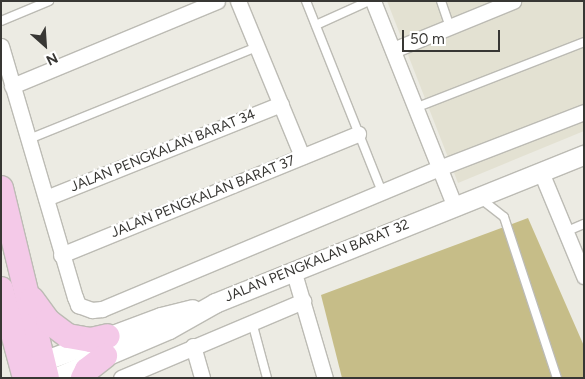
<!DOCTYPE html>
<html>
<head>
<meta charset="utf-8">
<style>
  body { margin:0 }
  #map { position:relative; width:585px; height:379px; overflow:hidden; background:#ecebe3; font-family:Figtree,sans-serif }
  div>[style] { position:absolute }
  .built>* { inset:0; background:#e3e1d2 }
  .green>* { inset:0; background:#c6bd88 }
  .roads { filter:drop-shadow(1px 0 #bcbbb4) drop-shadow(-1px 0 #bcbbb4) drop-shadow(0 1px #bcbbb4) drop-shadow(0 -1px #bcbbb4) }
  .service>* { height:8px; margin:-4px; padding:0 4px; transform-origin:4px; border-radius:4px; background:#fff }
  .minor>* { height:15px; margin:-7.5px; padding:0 7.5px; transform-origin:7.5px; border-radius:7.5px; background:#fff }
  .tertiary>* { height:19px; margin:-9.5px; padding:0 9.5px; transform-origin:9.5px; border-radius:9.5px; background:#fff }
  .primary>* { height:24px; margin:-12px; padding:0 12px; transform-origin:12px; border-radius:12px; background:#f4c9e8 }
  span { translate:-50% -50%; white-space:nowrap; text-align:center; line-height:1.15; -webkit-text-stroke:4.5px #fff; paint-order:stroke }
  .street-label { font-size:14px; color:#383734 }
  .frame { position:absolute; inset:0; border:2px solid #383734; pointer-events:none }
  .north { position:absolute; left:20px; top:20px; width:50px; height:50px; -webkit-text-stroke:4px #fff; paint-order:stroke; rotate:154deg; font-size:14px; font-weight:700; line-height:20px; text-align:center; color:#383734 }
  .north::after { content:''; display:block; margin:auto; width:18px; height:22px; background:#383734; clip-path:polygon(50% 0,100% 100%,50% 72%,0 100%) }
  .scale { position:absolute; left:402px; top:30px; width:98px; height:22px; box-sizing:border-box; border:2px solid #383734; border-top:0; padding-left:6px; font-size:15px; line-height:18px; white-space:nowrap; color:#383734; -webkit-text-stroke:4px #fff; paint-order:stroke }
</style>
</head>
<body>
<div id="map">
  <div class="built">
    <div style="clip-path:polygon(387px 1px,584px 1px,584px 131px,458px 183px)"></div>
  </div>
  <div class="green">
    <div style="clip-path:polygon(528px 218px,584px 346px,584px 378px,342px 378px,321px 295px)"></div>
  </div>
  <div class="roads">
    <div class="service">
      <div style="left:306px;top:1px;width:206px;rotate:68.3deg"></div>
      <div style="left:441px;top:1px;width:28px;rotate:71deg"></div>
      <div style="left:1px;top:21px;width:52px;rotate:-22.6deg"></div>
      <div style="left:316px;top:25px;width:58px;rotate:-24.4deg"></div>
      <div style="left:415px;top:108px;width:181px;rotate:-21.3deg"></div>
      <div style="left:29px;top:139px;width:246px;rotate:-22deg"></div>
      <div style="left:481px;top:199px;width:29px;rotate:38deg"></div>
      <div style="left:504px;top:217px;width:169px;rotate:71.8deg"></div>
      <div style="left:565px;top:232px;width:21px;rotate:-23deg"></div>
      <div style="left:252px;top:322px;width:58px;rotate:75deg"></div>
    </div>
    <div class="minor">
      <div style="left:238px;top:1px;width:168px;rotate:67.6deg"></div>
      <div style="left:373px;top:1px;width:219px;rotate:68.3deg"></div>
      <div style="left:1px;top:46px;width:262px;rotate:73.6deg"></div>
      <div style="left:75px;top:297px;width:9px;rotate:69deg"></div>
      <div style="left:78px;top:305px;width:15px;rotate:20deg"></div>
      <div style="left:92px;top:310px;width:10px;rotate:-6deg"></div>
      <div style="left:102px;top:309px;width:365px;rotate:-22.7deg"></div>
      <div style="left:439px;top:168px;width:155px;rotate:-21.1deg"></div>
      <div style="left:393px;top:50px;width:130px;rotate:-22.2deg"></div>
      <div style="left:12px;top:86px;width:222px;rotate:-22.5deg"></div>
      <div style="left:541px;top:172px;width:113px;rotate:67.5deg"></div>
      <div style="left:46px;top:198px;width:253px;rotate:-21.8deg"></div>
      <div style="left:61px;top:255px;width:321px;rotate:-22.2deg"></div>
      <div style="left:294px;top:273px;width:109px;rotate:73.6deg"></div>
      <div style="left:193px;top:346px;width:33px;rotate:74deg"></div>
      <div style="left:121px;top:378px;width:198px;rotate:-22.9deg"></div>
    </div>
    <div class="tertiary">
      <div style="left:30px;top:366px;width:140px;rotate:-20.5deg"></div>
      <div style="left:161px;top:317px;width:32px;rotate:-14deg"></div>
      <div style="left:54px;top:378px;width:125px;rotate:-23.1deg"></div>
      <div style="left:169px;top:329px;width:53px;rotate:-29.5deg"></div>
      <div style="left:215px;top:303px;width:398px;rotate:-21.9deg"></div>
    </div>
    <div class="primary">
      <div style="left:1px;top:188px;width:195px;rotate:76.4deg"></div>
      <div style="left:1px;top:289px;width:92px;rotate:74.9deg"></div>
      <div style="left:32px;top:299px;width:27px;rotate:54deg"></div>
      <div style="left:48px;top:321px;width:25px;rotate:37deg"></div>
      <div style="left:68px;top:336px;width:23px;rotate:10deg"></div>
      <div style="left:91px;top:340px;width:17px;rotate:-13deg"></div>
      <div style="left:83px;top:378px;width:9px;rotate:-63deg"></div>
      <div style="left:87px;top:370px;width:23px;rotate:-38deg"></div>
    </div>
  </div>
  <div class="street-label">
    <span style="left:163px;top:151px;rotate:-22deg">JALAN PENGKALAN BARAT 34</span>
    <span style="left:203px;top:197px;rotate:-22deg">JALAN PENGKALAN BARAT 37</span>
    <span style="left:317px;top:261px;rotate:-22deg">JALAN PENGKALAN BARAT 32</span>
  </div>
  <div class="frame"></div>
  <div class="north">N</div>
  <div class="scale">50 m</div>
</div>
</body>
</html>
